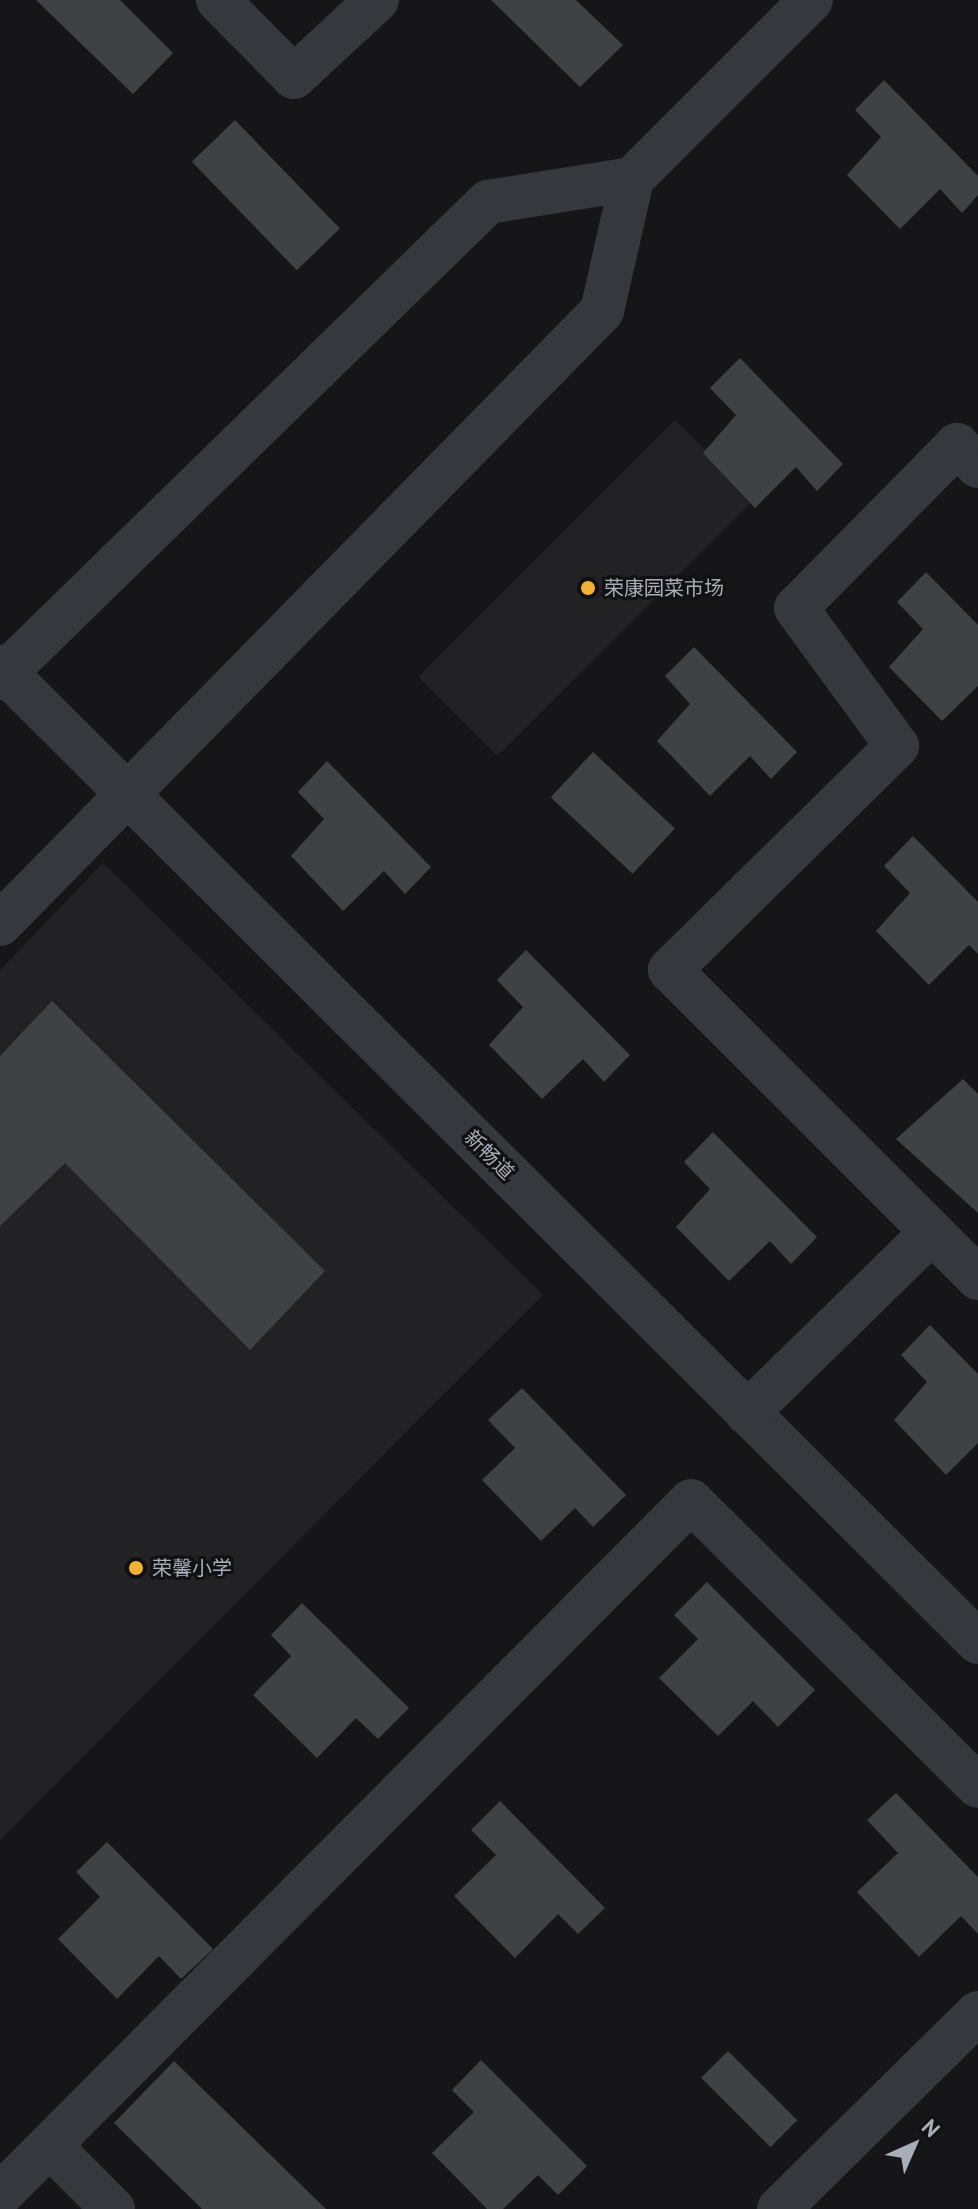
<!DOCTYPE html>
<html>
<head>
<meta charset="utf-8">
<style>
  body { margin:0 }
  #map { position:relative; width:978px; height:2209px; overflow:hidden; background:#161618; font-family:"PT Sans","Noto Sans SC",sans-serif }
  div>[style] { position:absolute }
  .built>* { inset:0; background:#222225; transform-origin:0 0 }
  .building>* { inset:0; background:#404145; transform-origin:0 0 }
  .minor>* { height:44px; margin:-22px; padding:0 22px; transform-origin:22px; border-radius:22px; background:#37383d }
  .dots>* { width:22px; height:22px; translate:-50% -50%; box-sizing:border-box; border:4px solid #111113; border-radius:50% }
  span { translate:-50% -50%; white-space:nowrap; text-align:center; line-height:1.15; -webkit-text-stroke:6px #111113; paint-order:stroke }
  .poi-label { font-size:20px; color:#a8adb8 }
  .left { translate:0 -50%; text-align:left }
  .street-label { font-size:20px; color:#a8adb8 }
  .north { position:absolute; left:874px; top:2105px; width:80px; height:80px; -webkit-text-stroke:6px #111113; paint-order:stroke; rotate:45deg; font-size:22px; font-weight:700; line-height:32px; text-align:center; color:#a8adb8 }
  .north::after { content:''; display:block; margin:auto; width:28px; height:36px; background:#a8adb8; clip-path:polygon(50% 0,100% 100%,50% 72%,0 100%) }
</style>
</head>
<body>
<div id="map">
  <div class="built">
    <div style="left:675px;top:420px;width:112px;height:363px;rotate:45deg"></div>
    <div style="clip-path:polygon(103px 863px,543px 1295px,0 1840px,0 970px)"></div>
  </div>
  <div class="building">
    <div style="clip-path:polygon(36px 0,120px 0,173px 53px,133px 94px)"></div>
    <div style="clip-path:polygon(491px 0,576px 0,623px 45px,580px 87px)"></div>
    <div style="clip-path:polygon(884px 80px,978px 176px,978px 195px,962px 213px,940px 189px,900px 229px,847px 175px,881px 137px,855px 110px)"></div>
    <div style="left:235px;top:120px;width:151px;height:60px;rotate:46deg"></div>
    <div style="clip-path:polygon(740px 358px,843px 464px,817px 491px,796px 467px,755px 508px,703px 453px,736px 415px,710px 388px)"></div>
    <div style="clip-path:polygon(926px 572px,978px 625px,978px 686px,942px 721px,889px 667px,923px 629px,897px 602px)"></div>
    <div style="clip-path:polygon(694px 647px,797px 752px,771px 779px,750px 756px,710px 796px,657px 741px,690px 704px,665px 676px)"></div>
    <div style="left:593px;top:752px;width:112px;height:62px;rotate:43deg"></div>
    <div style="clip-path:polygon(327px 761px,431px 867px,405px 894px,384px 871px,343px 911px,291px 856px,324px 819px,298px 792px)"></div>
    <div style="clip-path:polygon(913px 836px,978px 902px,978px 954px,969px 945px,929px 985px,876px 931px,910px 893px,884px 866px)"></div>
    <div style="clip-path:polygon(526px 950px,630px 1055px,604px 1082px,583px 1059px,542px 1099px,489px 1045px,523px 1007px,497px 980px)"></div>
    <div style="clip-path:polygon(52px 1001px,325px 1271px,250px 1350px,65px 1163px,0 1226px,0 1056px)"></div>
    <div style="clip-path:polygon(963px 1079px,978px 1094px,978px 1213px,896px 1139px)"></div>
    <div style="clip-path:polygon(713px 1132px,817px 1237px,791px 1264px,770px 1241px,729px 1281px,676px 1227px,710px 1189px,684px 1162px)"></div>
    <div style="clip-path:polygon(930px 1325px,978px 1374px,978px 1443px,946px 1475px,894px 1420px,927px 1382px,901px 1355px)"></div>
    <div style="clip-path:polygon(522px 1388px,626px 1495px,593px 1527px,575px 1508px,541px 1541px,482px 1480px,515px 1448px,488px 1420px)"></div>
    <div style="clip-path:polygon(707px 1582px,815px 1690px,778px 1727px,753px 1701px,718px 1736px,659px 1678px,698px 1639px,674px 1615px)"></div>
    <div style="clip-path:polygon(302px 1603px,409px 1708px,378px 1739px,356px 1718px,317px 1758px,253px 1695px,291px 1656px,271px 1635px)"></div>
    <div style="clip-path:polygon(896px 1793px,978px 1877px,978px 1934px,961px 1916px,919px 1957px,857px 1892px,898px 1853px,867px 1820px)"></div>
    <div style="clip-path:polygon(500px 1801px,605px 1908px,578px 1934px,558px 1914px,515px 1958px,454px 1896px,496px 1855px,471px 1830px)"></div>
    <div style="clip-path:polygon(107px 1842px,213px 1949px,181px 1979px,159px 1956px,117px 1999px,58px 1939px,100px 1897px,76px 1872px)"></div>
    <div style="left:728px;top:2051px;width:98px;height:38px;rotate:45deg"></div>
    <div style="clip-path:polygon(481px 2060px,587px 2166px,558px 2195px,538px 2175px,503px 2209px,487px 2209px,432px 2153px,474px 2112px,452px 2090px)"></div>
    <div style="clip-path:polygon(174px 2061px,326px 2209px,202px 2209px,114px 2123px)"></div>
  </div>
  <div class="minor">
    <div style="left:218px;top:0;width:108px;rotate:45.4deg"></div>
    <div style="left:294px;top:77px;width:113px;rotate:-42.9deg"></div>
    <div style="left:978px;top:466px;width:30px;rotate:-135deg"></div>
    <div style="left:957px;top:445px;width:229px;rotate:134.6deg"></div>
    <div style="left:796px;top:608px;width:171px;rotate:53.8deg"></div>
    <div style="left:897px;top:746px;width:319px;rotate:135.4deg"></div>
    <div style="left:670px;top:970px;width:436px;rotate:45deg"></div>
    <div style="left:0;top:667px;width:1381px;rotate:44.91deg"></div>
    <div style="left:0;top:678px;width:682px;rotate:-44.29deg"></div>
    <div style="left:488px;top:202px;width:146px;rotate:-9.1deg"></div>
    <div style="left:0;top:924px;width:859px;rotate:-45.52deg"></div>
    <div style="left:602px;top:311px;width:135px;rotate:-77.2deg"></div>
    <div style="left:632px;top:179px;width:253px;rotate:-45deg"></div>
    <div style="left:747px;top:1413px;width:256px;rotate:-44.4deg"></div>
    <div style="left:50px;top:2146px;width:89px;rotate:45deg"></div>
    <div style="left:0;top:2195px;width:979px;rotate:-45.12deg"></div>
    <div style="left:691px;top:1501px;width:404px;rotate:44.8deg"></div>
    <div style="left:779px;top:2209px;width:279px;rotate:-44.6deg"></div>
  </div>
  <div class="dots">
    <div style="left:588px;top:588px;background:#f2b134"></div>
    <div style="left:136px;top:1568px;background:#f2b134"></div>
  </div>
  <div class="poi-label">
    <span class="left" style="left:604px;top:588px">荣康园菜市场</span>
    <span class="left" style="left:152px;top:1568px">荣馨小学</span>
  </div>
  <div class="street-label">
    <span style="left:489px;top:1155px;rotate:45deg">新畅道</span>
  </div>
  <div class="north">N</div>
</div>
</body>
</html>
